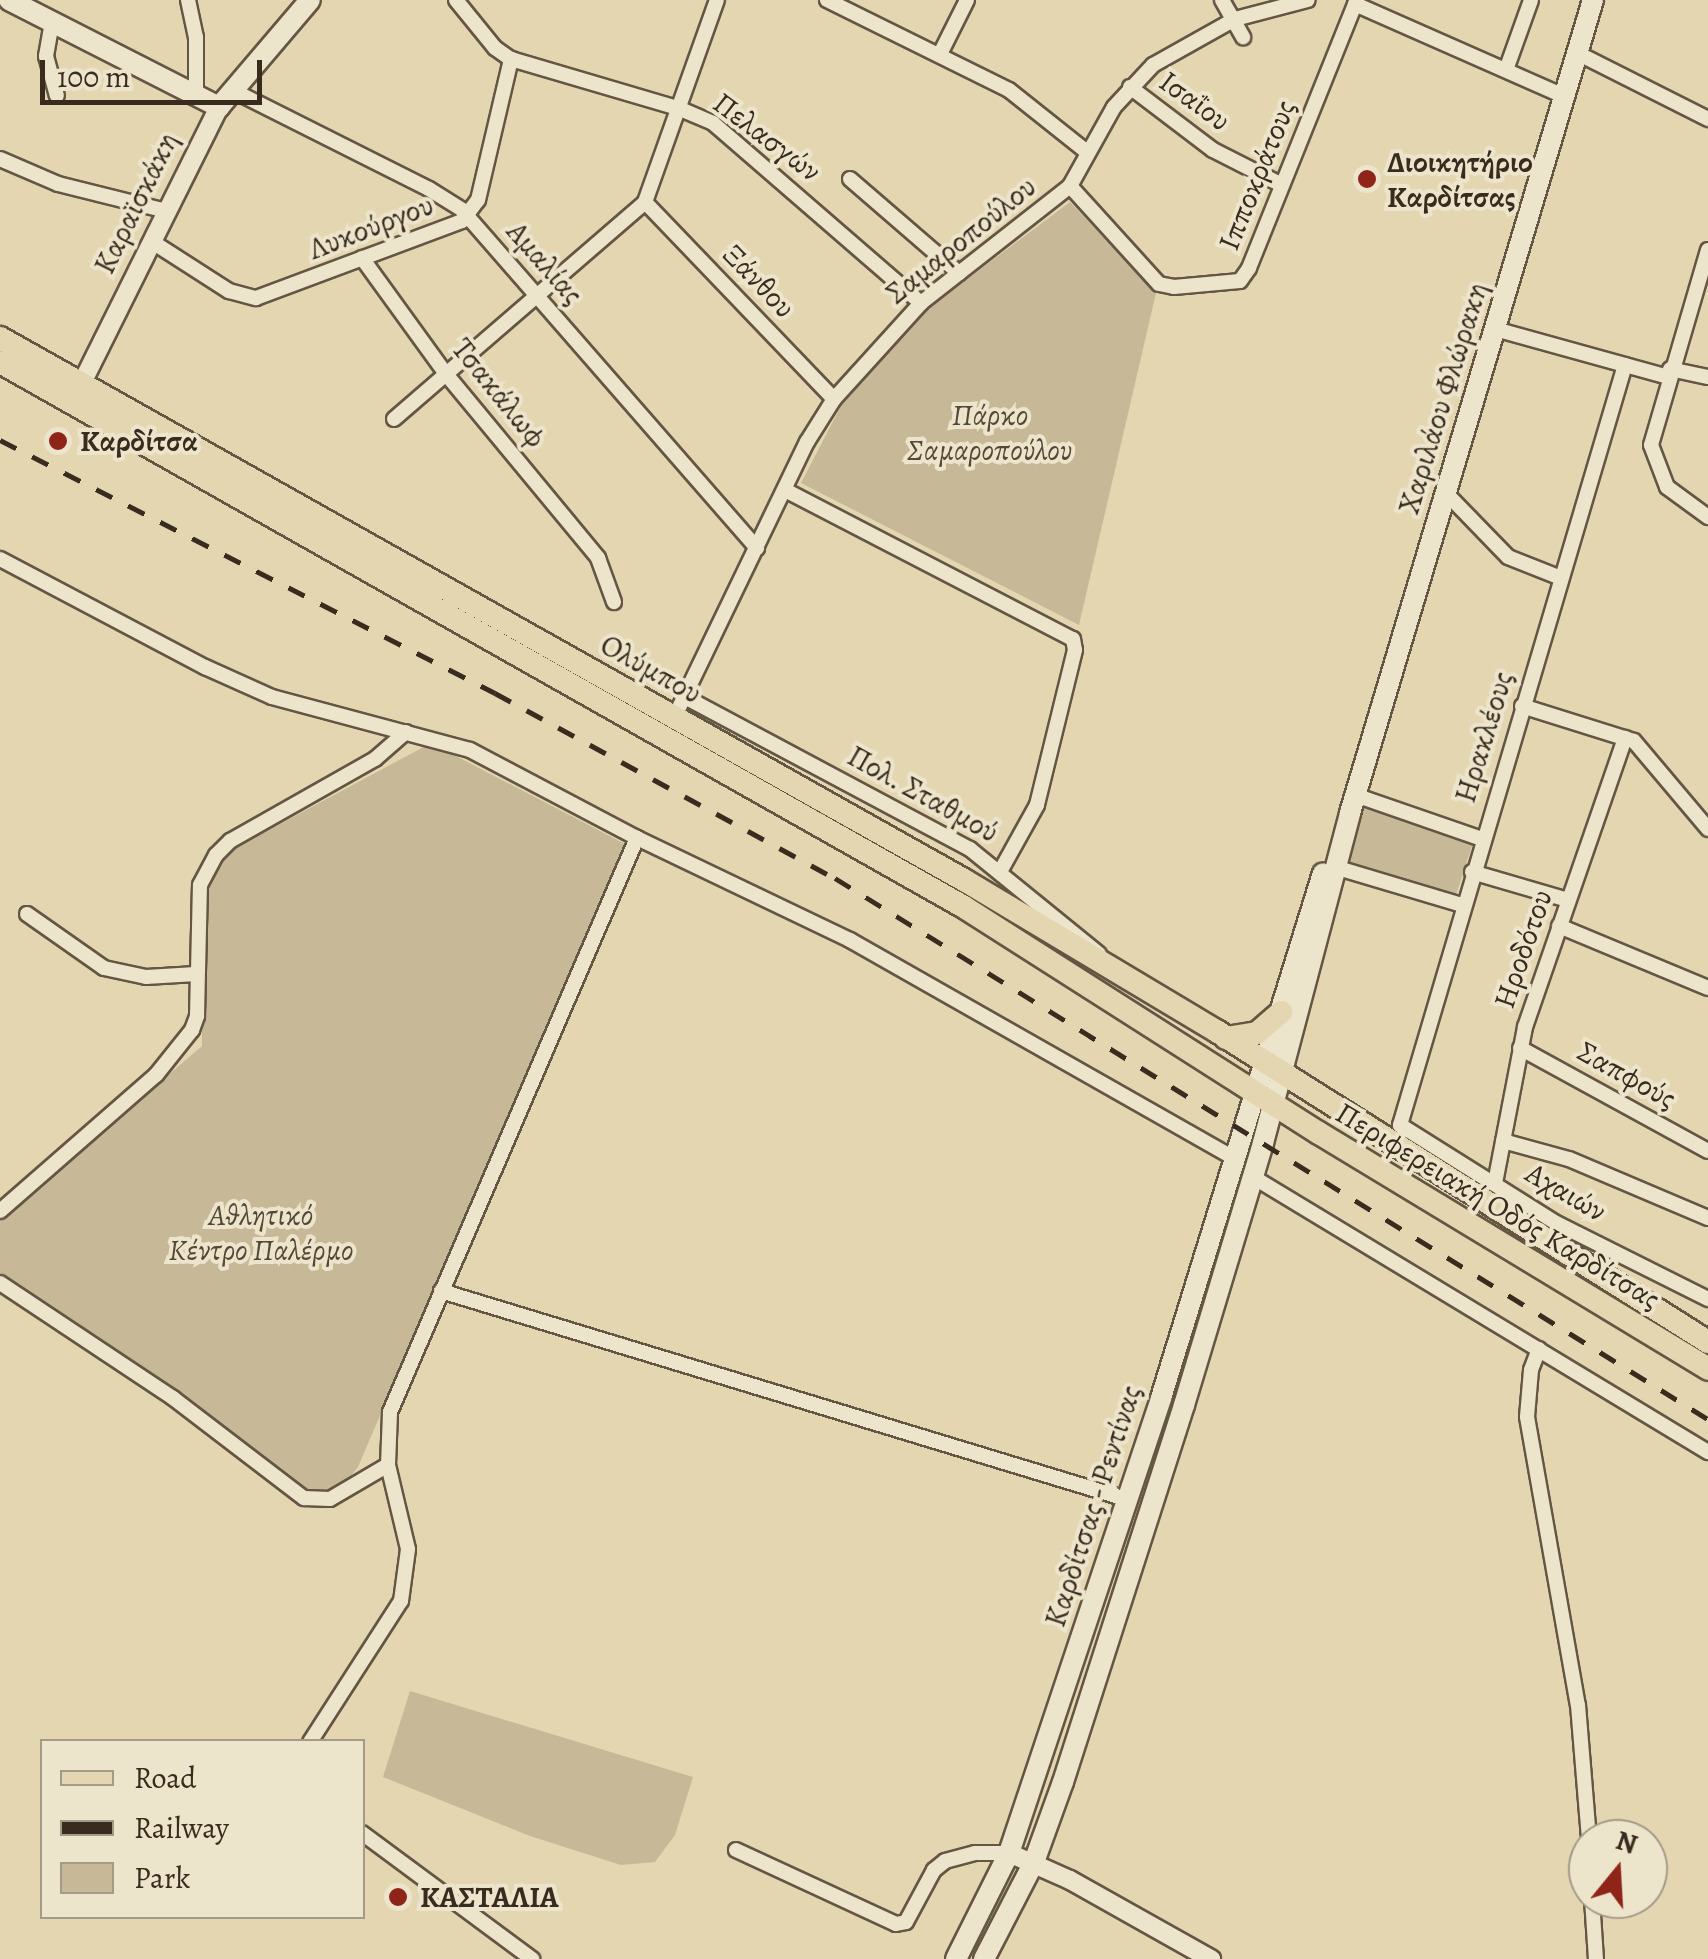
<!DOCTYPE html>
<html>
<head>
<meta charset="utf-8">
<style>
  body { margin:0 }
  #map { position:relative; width:1708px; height:1959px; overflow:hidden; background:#e4d6b1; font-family:Alegreya,serif }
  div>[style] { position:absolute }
  .green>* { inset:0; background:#c7b998; transform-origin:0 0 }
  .roads { filter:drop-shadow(2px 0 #645643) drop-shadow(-2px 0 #645643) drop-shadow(0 2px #645643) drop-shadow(0 -2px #645643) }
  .minor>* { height:14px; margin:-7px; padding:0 7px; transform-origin:7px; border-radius:7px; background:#ede4cc }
  .tertiary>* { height:18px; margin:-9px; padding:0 9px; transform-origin:9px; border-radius:9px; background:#ede4cc }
  .secondary>* { height:20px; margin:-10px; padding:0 10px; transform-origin:10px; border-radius:10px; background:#ede4cc }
  .primary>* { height:22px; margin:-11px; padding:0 11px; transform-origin:11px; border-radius:11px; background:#e4d6b1 }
  .rail>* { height:5px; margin-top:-2.5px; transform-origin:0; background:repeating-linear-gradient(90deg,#392c1e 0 18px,transparent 0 36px) }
  .dots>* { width:28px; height:28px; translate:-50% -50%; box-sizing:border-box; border:5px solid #ede4cc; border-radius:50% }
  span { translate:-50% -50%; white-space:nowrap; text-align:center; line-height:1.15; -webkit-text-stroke:8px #ede4cc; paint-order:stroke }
  .street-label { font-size:30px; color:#392c1e }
  .poi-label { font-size:30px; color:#392c1e; font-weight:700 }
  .left { translate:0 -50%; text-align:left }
  .park-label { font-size:30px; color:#554836; font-style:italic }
  .legend { position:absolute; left:40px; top:1739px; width:325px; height:180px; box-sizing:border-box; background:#ede4cc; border:2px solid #a59a86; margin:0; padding:12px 18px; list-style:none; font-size:30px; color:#392c1e }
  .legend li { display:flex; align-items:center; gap:20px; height:50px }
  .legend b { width:50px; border:2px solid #a59a86 }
  .north { position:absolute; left:1568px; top:1819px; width:100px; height:100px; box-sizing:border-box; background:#ede4cc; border:2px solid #a59a86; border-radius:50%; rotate:18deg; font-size:28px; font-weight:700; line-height:40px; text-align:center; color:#392c1e }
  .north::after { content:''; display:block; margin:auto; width:35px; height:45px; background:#8f2418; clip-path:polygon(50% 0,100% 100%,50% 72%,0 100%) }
  .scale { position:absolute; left:40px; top:60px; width:222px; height:45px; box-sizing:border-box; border:5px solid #392c1e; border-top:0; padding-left:12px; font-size:30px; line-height:35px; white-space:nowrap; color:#392c1e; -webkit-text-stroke:8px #ede4cc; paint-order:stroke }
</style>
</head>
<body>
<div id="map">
  <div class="green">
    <div style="clip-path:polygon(1070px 202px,1156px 293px,1079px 625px,801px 483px,841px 406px,927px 309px)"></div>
    <div style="clip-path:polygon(431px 743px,625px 844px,358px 1467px,345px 1483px,328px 1492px,310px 1494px,292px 1485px,191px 1403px,0 1275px,0 1219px,202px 1046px,202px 895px,226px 853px)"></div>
    <div style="left:1365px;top:803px;width:115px;height:65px;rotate:18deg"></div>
    <div style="clip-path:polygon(410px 1691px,693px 1777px,675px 1835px,655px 1862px,621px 1865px,530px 1836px,383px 1777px)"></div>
  </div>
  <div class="roads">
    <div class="minor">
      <div style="left:188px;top:0;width:38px;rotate:78deg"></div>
      <div style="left:196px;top:37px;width:58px;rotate:90deg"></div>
      <div style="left:456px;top:0;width:62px;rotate:50.9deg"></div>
      <div style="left:495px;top:48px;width:19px;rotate:35deg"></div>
      <div style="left:511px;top:59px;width:174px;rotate:16.4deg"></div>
      <div style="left:678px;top:108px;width:38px;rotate:23deg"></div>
      <div style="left:713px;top:123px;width:275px;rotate:40.9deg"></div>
      <div style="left:827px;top:0;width:203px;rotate:26.3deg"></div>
      <div style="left:1009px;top:90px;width:100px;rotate:38.5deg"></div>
      <div style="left:1222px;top:0;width:43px;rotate:60.4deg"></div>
      <div style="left:1355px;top:4px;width:228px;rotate:23.8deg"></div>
      <div style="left:52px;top:22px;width:35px;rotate:100deg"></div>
      <div style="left:46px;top:56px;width:41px;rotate:74.6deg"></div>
      <div style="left:1577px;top:53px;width:147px;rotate:26.7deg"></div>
      <div style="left:940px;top:54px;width:60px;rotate:-63.4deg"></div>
      <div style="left:1506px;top:70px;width:74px;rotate:-70.3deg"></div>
      <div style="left:1130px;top:87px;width:104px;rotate:37.2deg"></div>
      <div style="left:1213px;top:150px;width:77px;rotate:26.9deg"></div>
      <div style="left:232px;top:90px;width:220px;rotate:26.7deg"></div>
      <div style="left:429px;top:189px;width:39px;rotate:32deg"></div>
      <div style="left:462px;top:210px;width:449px;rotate:48.9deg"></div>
      <div style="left:0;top:159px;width:63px;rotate:23.3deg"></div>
      <div style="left:58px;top:184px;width:111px;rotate:14deg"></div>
      <div style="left:850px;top:179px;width:144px;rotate:40.8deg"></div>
      <div style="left:1070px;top:186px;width:132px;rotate:47.8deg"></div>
      <div style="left:1159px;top:284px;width:15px;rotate:11deg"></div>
      <div style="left:1174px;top:287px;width:66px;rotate:-5.2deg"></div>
      <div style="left:1240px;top:281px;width:16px;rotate:-55deg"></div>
      <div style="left:1249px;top:268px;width:289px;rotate:-68.1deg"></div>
      <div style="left:645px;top:202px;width:273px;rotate:46.2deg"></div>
      <div style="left:151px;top:241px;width:93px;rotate:32.7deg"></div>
      <div style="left:229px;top:291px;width:28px;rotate:15deg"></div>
      <div style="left:256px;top:298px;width:220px;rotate:-20.5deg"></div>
      <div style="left:462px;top:221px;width:26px;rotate:-53deg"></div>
      <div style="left:478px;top:200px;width:145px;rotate:-76.8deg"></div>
      <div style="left:1708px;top:250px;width:203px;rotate:106.3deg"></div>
      <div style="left:1651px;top:445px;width:45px;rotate:69.1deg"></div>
      <div style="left:1667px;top:487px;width:51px;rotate:36.2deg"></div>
      <div style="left:362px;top:258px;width:143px;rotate:54.1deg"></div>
      <div style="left:446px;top:374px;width:239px;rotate:50.4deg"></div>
      <div style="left:598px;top:558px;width:47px;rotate:70deg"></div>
      <div style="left:1495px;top:329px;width:180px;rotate:15.5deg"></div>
      <div style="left:1625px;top:365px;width:793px;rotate:106.49deg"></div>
      <div style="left:1400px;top:1125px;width:186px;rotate:32.1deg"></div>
      <div style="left:1558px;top:1224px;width:168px;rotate:26.6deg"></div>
      <div style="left:1670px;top:369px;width:39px;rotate:12deg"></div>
      <div style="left:394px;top:419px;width:332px;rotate:-40.8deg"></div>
      <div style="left:645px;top:202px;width:214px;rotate:-70.4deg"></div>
      <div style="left:785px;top:490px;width:324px;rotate:27.4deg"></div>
      <div style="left:1073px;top:639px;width:11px;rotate:80deg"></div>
      <div style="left:1075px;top:650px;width:160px;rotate:103.8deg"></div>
      <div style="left:1037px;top:805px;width:74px;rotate:119deg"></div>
      <div style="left:1446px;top:493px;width:89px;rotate:45.9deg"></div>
      <div style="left:1508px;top:557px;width:57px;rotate:21.6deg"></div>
      <div style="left:0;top:559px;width:232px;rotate:27.8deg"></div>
      <div style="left:205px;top:667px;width:73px;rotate:24.1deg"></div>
      <div style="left:272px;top:697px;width:205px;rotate:15deg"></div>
      <div style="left:470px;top:750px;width:189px;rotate:27.8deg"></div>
      <div style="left:637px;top:838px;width:236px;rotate:25.6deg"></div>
      <div style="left:850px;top:940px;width:443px;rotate:29.6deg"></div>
      <div style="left:685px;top:697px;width:323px;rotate:28.1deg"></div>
      <div style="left:970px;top:849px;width:166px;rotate:39.1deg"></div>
      <div style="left:1522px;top:706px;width:117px;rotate:17.4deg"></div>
      <div style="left:1634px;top:741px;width:115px;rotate:49.9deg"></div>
      <div style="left:675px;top:716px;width:304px;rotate:-64.3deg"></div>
      <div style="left:807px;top:442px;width:51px;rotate:-57.9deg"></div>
      <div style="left:834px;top:399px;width:130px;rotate:-47.8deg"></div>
      <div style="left:921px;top:303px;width:189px;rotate:-38.1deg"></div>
      <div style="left:1070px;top:186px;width:90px;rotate:-60.9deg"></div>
      <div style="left:1114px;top:107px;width:57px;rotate:-47.1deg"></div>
      <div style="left:1153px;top:65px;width:94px;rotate:-29.3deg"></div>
      <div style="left:1235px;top:19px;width:75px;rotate:-14.6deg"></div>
      <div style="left:1355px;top:795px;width:134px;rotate:19.1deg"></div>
      <div style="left:1338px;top:868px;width:129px;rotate:16.6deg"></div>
      <div style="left:1472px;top:872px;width:100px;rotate:16.3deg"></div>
      <div style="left:27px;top:914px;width:94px;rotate:35deg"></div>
      <div style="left:104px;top:968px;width:43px;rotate:12.1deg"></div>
      <div style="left:146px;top:977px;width:50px;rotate:-3.4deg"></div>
      <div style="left:1559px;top:926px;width:161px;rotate:22.6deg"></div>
      <div style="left:1520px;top:1048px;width:214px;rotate:28.7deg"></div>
      <div style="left:1503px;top:1141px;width:68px;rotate:15.3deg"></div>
      <div style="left:1569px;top:1159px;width:151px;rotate:23deg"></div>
      <div style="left:1253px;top:1177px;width:532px;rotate:31.15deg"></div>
      <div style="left:1495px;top:1183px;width:159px;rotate:-79.1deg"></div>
      <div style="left:1525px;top:1027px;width:306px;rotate:-70.9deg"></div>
      <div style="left:0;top:1211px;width:207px;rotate:-41.1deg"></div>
      <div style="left:156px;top:1075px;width:58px;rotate:-51.3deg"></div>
      <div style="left:192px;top:1030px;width:15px;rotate:-70deg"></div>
      <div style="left:197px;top:1016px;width:131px;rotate:-88.7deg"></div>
      <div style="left:200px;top:885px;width:34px;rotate:-62deg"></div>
      <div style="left:216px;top:855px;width:20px;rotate:-45deg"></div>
      <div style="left:230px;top:841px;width:167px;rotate:-29.5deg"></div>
      <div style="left:375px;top:759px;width:41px;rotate:-41.1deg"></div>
      <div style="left:0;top:1283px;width:208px;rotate:33.6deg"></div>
      <div style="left:173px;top:1398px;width:165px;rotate:37.4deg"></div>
      <div style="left:304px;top:1498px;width:26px;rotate:2deg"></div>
      <div style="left:330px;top:1499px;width:67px;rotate:-30.4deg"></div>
      <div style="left:441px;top:1291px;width:716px;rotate:16.89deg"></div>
      <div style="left:1539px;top:1349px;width:22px;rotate:111deg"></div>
      <div style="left:1531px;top:1370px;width:47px;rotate:94.9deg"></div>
      <div style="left:1527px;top:1417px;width:292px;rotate:80deg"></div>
      <div style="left:1578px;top:1705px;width:134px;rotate:85.3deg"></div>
      <div style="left:310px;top:1742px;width:168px;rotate:-57.2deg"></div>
      <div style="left:401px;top:1601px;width:52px;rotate:-82.3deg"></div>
      <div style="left:408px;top:1549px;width:86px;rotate:-103.4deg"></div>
      <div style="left:388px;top:1465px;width:53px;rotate:-87.8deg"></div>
      <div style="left:390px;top:1412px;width:625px;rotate:-66.72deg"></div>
      <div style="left:362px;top:1833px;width:212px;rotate:36.5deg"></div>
      <div style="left:736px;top:1850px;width:176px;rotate:24.8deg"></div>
      <div style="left:896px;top:1924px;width:10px;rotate:-11deg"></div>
      <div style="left:906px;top:1922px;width:59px;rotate:-61.7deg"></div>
      <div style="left:934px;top:1870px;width:14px;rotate:-39deg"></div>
      <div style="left:945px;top:1861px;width:31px;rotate:-15deg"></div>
      <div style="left:975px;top:1853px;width:34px"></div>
      <div style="left:1592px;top:1899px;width:60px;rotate:86.2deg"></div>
    </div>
    <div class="tertiary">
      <div style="left:76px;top:395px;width:322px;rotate:-63.6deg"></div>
      <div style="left:1009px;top:1853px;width:67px;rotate:23.9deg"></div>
      <div style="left:1070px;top:1880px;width:162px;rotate:29.3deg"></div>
    </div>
    <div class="secondary">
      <div style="left:9px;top:0;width:236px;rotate:27deg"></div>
      <div style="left:219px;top:107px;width:140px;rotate:-49.6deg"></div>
      <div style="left:956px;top:1959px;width:119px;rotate:-63.4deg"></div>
      <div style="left:1009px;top:1853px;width:480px;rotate:-71.5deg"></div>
      <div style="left:1161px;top:1398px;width:549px;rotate:-72.85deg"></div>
      <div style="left:984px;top:1959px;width:109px;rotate:-62.7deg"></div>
      <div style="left:1034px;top:1862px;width:85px;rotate:-70.1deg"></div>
      <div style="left:1063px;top:1782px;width:396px;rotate:-72.2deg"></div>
      <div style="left:1184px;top:1405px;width:274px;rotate:-73.2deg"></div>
      <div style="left:1263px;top:1143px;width:341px;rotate:-75.2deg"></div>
      <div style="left:1350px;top:813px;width:849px;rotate:-73.36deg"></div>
    </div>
    <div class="primary">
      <div style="left:0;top:338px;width:1106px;rotate:29.35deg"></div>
      <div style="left:964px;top:880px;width:296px;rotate:30.9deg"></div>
      <div style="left:1218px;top:1032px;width:580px;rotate:32.32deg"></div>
      <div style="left:0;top:362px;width:1107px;rotate:29.48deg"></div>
      <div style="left:964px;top:907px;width:421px;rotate:32.5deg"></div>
      <div style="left:1319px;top:1133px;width:455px;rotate:31.2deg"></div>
      <div style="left:1226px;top:1038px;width:31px;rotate:-9deg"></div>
      <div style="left:1257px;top:1033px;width:32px;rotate:-41deg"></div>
    </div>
  </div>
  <div class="rail">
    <div style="left:0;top:440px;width:556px;rotate:27.07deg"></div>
    <div style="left:495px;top:693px;width:387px;rotate:28.6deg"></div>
    <div style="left:835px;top:878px;width:1027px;rotate:31.79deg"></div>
  </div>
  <div class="dots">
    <div style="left:1367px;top:179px;background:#8f2418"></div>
    <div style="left:58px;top:441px;background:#8f2418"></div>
    <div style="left:398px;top:1897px;background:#8f2418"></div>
  </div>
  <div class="street-label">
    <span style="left:1195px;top:101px;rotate:36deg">Ισαΐου</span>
    <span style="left:767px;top:137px;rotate:37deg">Πελασγών</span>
    <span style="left:1257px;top:175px;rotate:-68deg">Ιπποκράτους</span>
    <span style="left:136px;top:203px;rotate:-64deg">Καραϊσκάκη</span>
    <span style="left:371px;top:227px;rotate:-21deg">Λυκούργου</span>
    <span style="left:961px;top:240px;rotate:-39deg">Σαμαροπούλου</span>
    <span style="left:545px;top:263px;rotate:49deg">Αμαλίας</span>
    <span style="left:759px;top:281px;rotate:46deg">Ξάνθου</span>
    <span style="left:499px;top:393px;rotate:51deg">Τσακάλωφ</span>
    <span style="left:1443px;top:398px;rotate:-73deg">Χαριλάου Φλώρακη</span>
    <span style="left:651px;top:669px;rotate:29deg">Ολύμπου</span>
    <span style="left:1484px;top:737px;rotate:-73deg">Ηρακλέους</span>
    <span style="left:923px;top:794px;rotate:29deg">Πολ. Σταθμού</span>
    <span style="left:1523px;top:949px;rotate:-71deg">Ηροδότου</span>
    <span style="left:1627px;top:1075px;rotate:29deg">Σαπφούς</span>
    <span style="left:1566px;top:1192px;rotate:30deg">Αχαιών</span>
    <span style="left:1498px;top:1206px;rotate:31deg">Περιφερειακή Οδός Καρδίτσας</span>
    <span style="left:1093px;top:1506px;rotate:-72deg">Καρδίτσας - Ρεντίνας</span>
  </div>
  <div class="poi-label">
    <span class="left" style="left:1387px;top:179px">Διοικητήριο<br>Καρδίτσας</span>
    <span class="left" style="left:80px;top:441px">Καρδίτσα</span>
    <span class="left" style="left:420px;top:1897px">ΚΑΣΤΑΛΙΑ</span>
  </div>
  <div class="park-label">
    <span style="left:990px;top:432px">Πάρκο<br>Σαμαροπούλου</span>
    <span style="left:261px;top:1232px">Αθλητικό<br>Κέντρο Παλέρμο</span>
  </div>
  <ul class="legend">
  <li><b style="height:12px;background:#e4d6b1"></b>Road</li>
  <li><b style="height:12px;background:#392c1e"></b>Railway</li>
  <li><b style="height:28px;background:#c7b998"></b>Park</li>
  </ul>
  <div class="north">N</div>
  <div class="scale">100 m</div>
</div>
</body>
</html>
